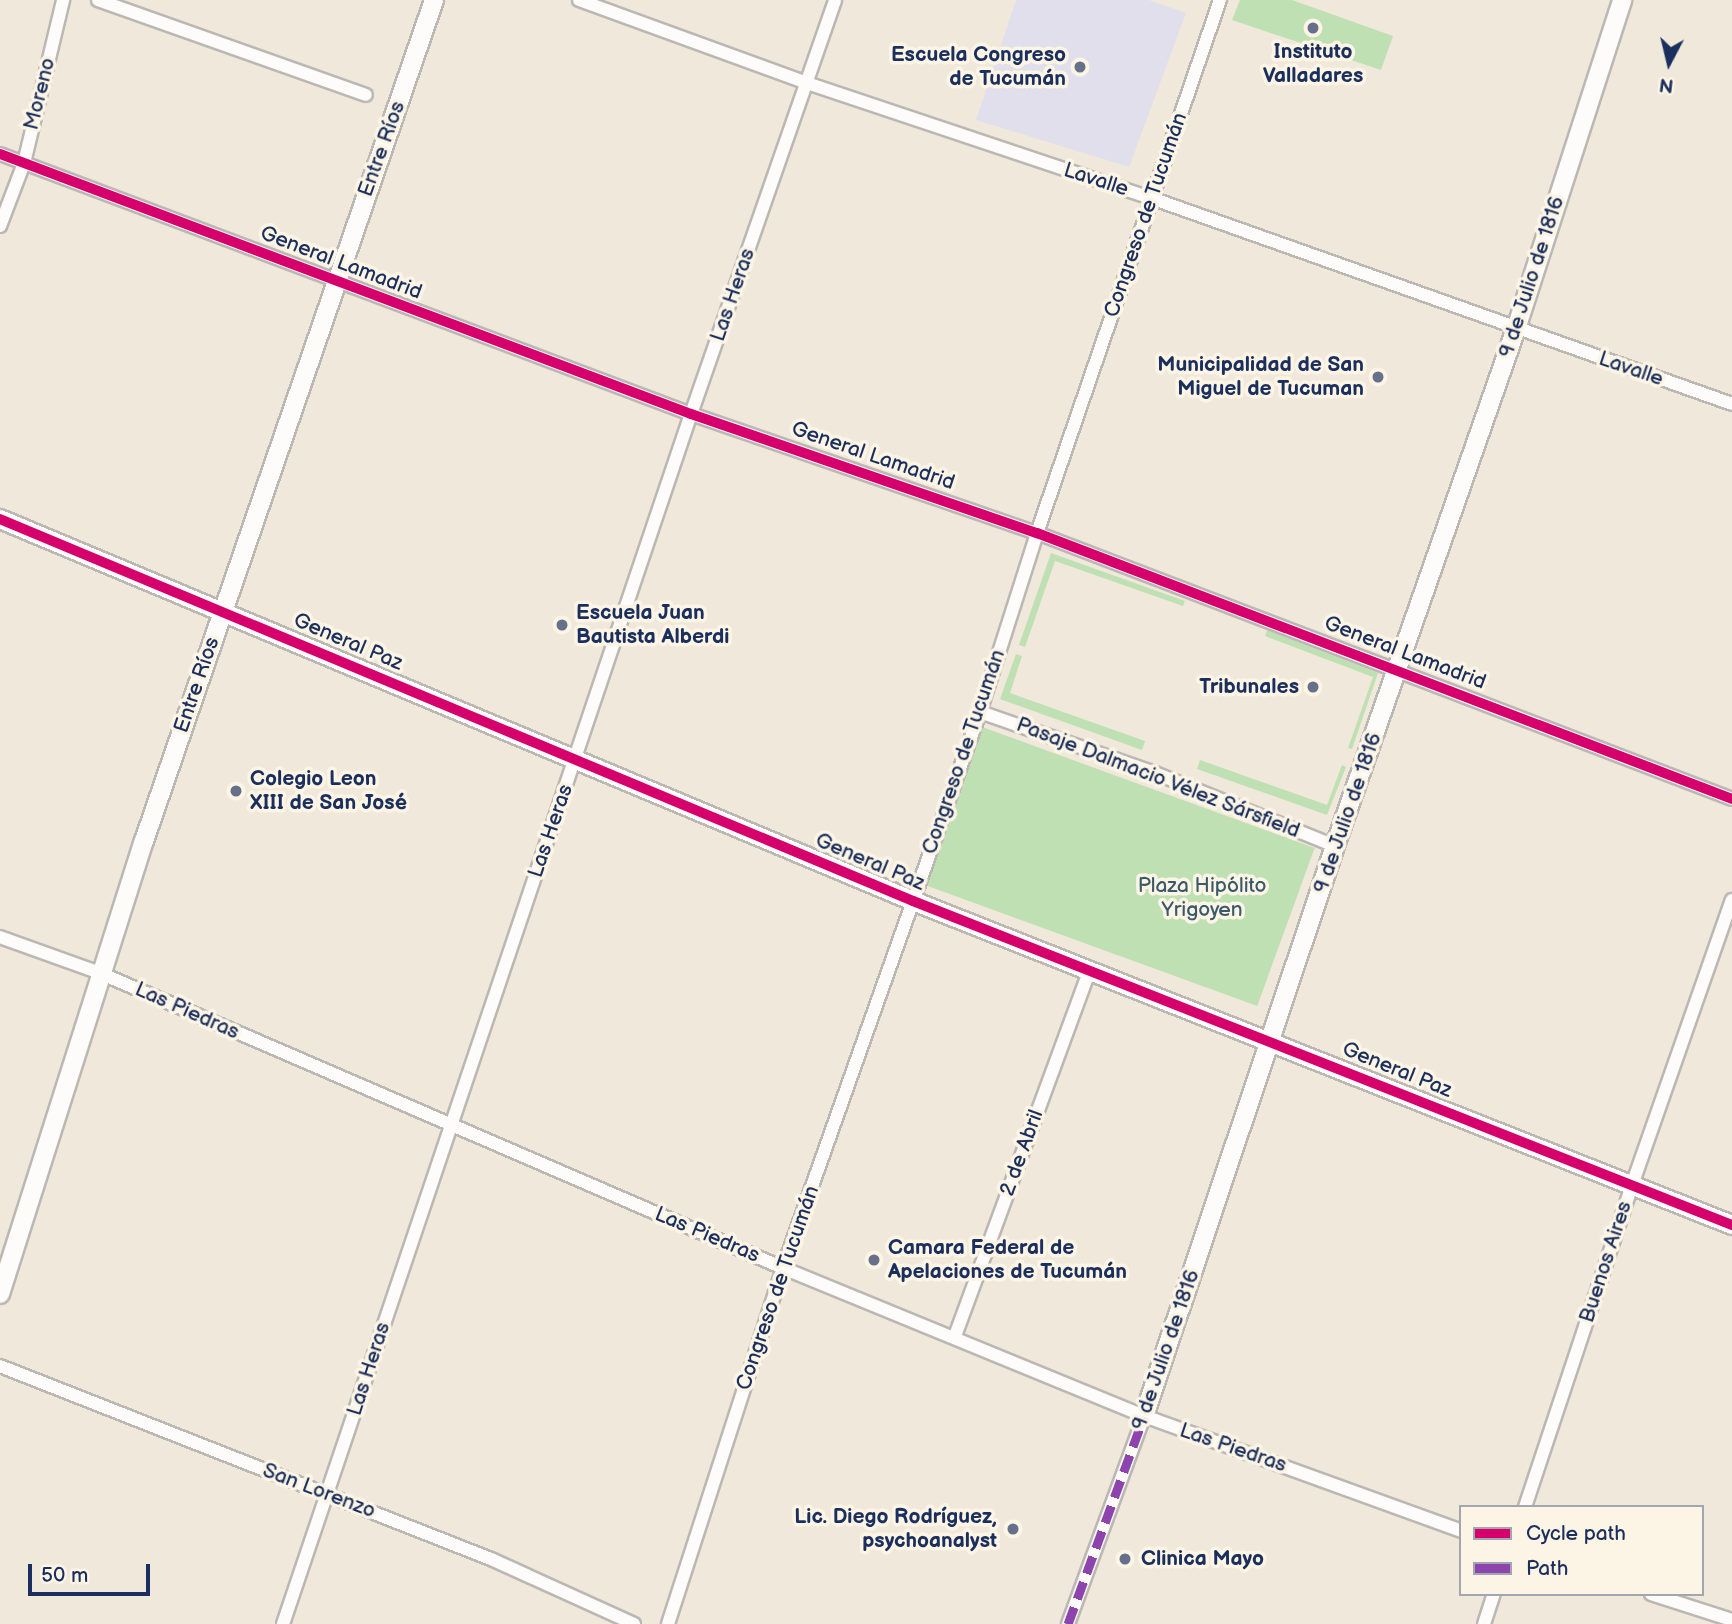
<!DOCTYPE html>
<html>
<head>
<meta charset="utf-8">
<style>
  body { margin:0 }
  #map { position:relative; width:1732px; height:1624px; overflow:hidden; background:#f0e8db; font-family:"Balsamiq Sans",sans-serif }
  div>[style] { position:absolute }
  .built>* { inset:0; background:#e1dfec }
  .green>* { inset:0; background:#bfe0b2; transform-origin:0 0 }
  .roads { filter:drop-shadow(2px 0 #bbb7b3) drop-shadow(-2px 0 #bbb7b3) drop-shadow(0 2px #bbb7b3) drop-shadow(0 -2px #bbb7b3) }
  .street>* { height:12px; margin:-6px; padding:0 6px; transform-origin:6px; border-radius:6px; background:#fdfcfa }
  .secondary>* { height:18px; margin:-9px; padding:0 9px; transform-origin:9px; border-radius:9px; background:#fdfcfa }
  .quiet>* { height:9px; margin-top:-4.5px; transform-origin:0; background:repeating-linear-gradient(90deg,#8e44ad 0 18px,transparent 0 27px) }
  .cycleway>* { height:10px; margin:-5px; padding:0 5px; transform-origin:5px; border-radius:5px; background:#d6006c }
  .dots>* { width:19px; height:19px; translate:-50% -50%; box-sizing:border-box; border:4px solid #fcf5e5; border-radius:50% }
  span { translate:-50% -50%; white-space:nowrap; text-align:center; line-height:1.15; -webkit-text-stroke:7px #fcf5e5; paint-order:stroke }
  .poi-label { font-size:21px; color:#1b2f5e; font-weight:700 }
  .right { translate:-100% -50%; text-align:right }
  .left { translate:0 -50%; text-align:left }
  .street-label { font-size:21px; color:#1b2f5e }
  .park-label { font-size:21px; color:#3a5a6b }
  .legend { position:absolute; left:1459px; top:1505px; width:245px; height:91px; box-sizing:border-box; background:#fcf5e5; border:2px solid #a2a6af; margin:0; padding:9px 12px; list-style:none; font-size:21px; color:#1b2f5e }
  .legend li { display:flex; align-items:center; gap:14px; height:35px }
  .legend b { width:35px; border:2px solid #a2a6af }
  .north { position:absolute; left:1634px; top:28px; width:70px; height:70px; -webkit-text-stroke:5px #fcf5e5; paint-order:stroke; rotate:187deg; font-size:19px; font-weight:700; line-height:28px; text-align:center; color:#1b2f5e }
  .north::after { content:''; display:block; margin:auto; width:24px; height:32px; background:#1b2f5e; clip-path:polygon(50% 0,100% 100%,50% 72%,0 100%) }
  .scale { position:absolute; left:28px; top:1564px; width:122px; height:32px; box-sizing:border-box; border:4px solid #1b2f5e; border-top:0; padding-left:9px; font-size:21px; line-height:24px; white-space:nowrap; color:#1b2f5e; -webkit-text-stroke:5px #fcf5e5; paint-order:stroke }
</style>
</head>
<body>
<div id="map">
  <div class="built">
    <div style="clip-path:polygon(1016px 0,1149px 0,1186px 13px,1129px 167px,976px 120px)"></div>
  </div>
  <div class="green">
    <div style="clip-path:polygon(1240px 0,1292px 0,1393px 36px,1381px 70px,1232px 20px)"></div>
    <div style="clip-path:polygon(1051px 553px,1185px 601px,1183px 606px,1055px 561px,1025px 647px,1019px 645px)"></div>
    <div style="clip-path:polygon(1267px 630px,1378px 673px,1352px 749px,1348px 748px,1373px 677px,1265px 636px)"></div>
    <div style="clip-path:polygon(1016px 654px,1022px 656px,1010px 693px,1145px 741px,1142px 750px,1000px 699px)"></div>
    <div style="left:982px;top:727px;width:354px;height:168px;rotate:20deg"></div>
    <div style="clip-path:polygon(1200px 760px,1327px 805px,1342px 765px,1346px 767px,1327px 815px,1197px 769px)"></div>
  </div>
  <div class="roads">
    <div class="street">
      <div style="left:98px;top:0;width:284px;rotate:19.5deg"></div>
      <div style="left:579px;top:0;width:243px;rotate:20deg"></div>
      <div style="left:807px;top:83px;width:363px;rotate:18.5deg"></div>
      <div style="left:1151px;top:198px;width:616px;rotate:19.52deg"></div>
      <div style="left:0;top:154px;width:738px;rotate:20.62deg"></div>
      <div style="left:691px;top:414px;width:366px;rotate:19deg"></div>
      <div style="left:1037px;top:533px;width:744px;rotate:20.94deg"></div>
      <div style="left:0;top:226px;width:67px;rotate:-69.1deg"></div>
      <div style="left:24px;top:163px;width:168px;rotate:-76.5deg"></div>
      <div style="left:980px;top:712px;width:185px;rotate:19.2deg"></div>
      <div style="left:1155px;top:773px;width:194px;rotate:22.1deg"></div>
      <div style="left:0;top:937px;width:106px;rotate:19.8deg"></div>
      <div style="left:100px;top:973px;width:744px;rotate:23.36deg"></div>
      <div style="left:783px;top:1268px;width:390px;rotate:22.3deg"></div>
      <div style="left:1144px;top:1416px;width:337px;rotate:19.9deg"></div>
      <div style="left:955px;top:1336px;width:390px;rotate:-69.8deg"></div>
      <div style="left:0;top:1366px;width:528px;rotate:21.46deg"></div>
      <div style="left:491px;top:1559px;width:157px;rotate:24.4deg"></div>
      <div style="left:1525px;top:1507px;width:339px;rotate:-71.6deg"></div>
      <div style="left:1632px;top:1185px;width:302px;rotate:-70.7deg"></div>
      <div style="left:1651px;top:1594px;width:85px;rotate:17.8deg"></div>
      <div style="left:283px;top:1624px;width:1277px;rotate:-71.37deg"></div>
      <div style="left:691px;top:414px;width:438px;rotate:-70.8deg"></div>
      <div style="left:668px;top:1624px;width:374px;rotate:-72.1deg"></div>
      <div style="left:783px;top:1268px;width:590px;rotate:-70.49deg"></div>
      <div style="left:980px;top:712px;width:188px;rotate:-72.3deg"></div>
      <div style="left:1037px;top:533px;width:564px;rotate:-71.05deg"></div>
      <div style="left:1068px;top:1624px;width:221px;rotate:-69.9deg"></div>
      <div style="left:1484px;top:1624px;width:32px;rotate:-72deg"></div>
    </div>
    <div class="secondary">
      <div style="left:0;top:519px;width:990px;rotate:22.7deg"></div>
      <div style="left:913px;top:901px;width:881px;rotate:21.58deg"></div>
      <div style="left:0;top:1294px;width:475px;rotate:-72.4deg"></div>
      <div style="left:144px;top:841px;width:890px;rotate:-70.97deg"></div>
      <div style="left:1144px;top:1416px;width:601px;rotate:-71.47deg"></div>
      <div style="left:1335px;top:846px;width:548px;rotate:-70.71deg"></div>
      <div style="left:1516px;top:329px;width:346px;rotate:-72.1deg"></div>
    </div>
  </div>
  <div class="quiet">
    <div style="left:1068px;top:1624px;width:221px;rotate:-69.9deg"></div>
  </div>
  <div class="cycleway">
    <div style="left:0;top:154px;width:738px;rotate:20.62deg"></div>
    <div style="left:691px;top:414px;width:366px;rotate:19deg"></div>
    <div style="left:1037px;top:533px;width:744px;rotate:20.94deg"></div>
    <div style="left:0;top:519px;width:990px;rotate:22.7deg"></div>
    <div style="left:913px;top:901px;width:881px;rotate:21.58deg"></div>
  </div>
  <div class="dots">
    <div style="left:1313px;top:28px;background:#66708a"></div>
    <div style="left:1080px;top:67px;background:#66708a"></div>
    <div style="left:1378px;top:377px;background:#66708a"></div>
    <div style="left:562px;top:625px;background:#66708a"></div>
    <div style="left:1313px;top:687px;background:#66708a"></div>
    <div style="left:236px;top:791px;background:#66708a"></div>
    <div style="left:874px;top:1260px;background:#66708a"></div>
    <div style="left:1013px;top:1529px;background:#66708a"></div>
    <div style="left:1125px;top:1559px;background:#66708a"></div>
  </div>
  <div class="poi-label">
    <span style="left:1313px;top:64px">Instituto<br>Valladares</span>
    <span class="right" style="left:1066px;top:67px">Escuela Congreso<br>de Tucumán</span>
    <span class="right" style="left:1364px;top:377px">Municipalidad de San<br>Miguel de Tucuman</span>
    <span class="left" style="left:576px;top:625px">Escuela Juan<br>Bautista Alberdi</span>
    <span class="right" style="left:1299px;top:687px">Tribunales</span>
    <span class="left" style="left:250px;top:791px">Colegio Leon<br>XIII de San José</span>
    <span class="left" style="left:888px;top:1260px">Camara Federal de<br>Apelaciones de Tucumán</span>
    <span class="right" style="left:997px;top:1529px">Lic. Diego Rodríguez,<br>psychoanalyst</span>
    <span class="left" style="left:1141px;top:1559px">Clinica Mayo</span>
  </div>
  <div class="street-label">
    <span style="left:40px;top:94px;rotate:-76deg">Moreno</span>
    <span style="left:382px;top:149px;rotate:-70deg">Entre Ríos</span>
    <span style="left:1096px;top:180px;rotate:18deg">Lavalle</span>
    <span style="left:1146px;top:215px;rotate:-71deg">Congreso de Tucumán</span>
    <span style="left:341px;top:263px;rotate:21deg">General Lamadrid</span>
    <span style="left:1532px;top:277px;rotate:-72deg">9 de Julio de 1816</span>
    <span style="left:733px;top:295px;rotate:-71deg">Las Heras</span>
    <span style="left:1631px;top:369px;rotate:19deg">Lavalle</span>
    <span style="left:873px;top:456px;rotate:19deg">General Lamadrid</span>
    <span style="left:348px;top:642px;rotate:23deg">General Paz</span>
    <span style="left:1405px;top:653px;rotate:21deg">General Lamadrid</span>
    <span style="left:197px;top:685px;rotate:-71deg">Entre Ríos</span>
    <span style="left:964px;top:752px;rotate:-71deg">Congreso de Tucumán</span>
    <span style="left:1158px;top:778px;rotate:21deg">Pasaje Dalmacio Vélez Sársfield</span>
    <span style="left:1348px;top:813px;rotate:-71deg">9 de Julio de 1816</span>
    <span style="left:551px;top:831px;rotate:-71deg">Las Heras</span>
    <span style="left:870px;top:862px;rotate:23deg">General Paz</span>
    <span style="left:187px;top:1011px;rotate:24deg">Las Piedras</span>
    <span style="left:1397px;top:1070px;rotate:22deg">General Paz</span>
    <span style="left:1022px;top:1153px;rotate:-70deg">2 de Abril</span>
    <span style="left:707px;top:1235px;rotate:23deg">Las Piedras</span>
    <span style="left:1606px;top:1262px;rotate:-72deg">Buenos Aires</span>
    <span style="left:778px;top:1288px;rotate:-71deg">Congreso de Tucumán</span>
    <span style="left:1166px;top:1350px;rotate:-71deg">9 de Julio de 1816</span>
    <span style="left:369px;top:1369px;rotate:-72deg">Las Heras</span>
    <span style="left:1233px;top:1448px;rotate:19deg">Las Piedras</span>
    <span style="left:319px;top:1491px;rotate:21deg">San Lorenzo</span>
  </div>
  <div class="park-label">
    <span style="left:1202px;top:898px">Plaza Hipólito<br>Yrigoyen</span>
  </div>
  <ul class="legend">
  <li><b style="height:9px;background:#d6006c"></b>Cycle path</li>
  <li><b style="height:9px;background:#8e44ad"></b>Path</li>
  </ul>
  <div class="north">N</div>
  <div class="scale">50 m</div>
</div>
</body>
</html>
